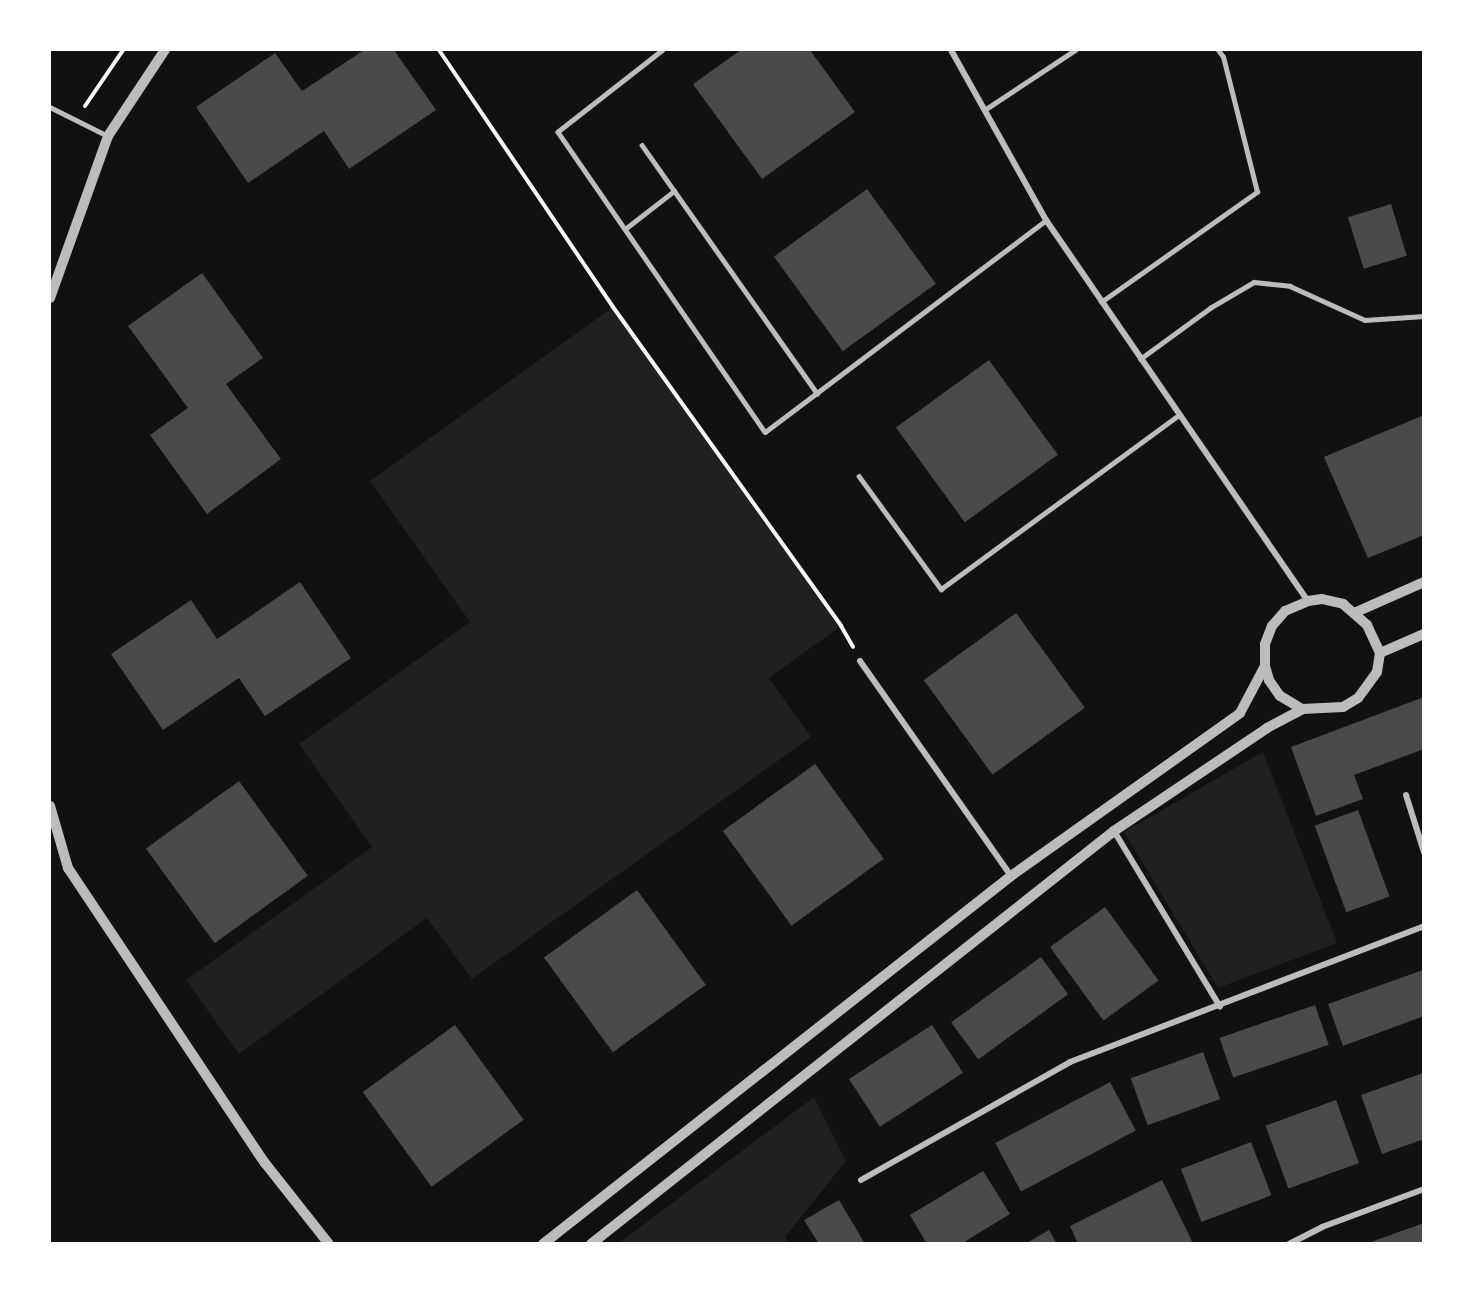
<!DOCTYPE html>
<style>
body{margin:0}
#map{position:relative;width:1473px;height:1293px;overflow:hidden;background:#111;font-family:"Varela Round",sans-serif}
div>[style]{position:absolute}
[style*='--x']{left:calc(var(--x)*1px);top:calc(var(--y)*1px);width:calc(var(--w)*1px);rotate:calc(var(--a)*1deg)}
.green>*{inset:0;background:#202020}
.building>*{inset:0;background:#4a4a4a;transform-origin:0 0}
.path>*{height:4px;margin:-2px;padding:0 2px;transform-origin:2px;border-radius:2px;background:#f5f5f5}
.service>*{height:4.5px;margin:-2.25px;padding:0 2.25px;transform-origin:2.25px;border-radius:2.25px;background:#bcbcbc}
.minor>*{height:6px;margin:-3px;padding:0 3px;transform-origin:3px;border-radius:3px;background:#bcbcbc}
.tertiary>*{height:10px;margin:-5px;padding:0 5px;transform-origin:5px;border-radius:5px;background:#bcbcbc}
span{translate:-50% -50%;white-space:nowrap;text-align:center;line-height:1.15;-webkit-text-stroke:5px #fff;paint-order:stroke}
.frame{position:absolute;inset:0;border:51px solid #fff;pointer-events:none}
</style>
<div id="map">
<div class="green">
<div style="clip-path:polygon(613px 307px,841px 626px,769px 678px,811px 737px,472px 979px,427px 918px,239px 1054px,186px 980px,372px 847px,299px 744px,470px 622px,370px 481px)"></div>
<div style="clip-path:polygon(1263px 752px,1337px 943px,1218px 988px,1124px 832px)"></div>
<div style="clip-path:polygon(814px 1097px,846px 1161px,785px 1237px,789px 1243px,619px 1243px)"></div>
</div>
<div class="building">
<div style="clip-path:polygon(364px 50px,394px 50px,436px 110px,349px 169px,324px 131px,248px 183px,196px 107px,275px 53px,302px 91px)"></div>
<div style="clip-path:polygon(741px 50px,810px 50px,855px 112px,762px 179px,693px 84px)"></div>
<div style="left:867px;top:189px;width:117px;height:115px;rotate:54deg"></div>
<div style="left:1391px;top:204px;width:54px;height:45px;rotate:73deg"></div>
<div style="clip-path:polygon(202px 273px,263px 358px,226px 384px,281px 459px,207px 514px,150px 435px,188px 408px,128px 326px)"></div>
<div style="left:989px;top:360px;width:117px;height:115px;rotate:54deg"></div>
<div style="clip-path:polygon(1424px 415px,1424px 535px,1368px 558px,1324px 457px)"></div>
<div style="clip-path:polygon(300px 582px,351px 658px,265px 716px,239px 678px,163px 730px,111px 654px,191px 600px,217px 639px)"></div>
<div style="left:1016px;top:613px;width:117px;height:114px;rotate:54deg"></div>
<div style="clip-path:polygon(1424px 697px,1424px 749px,1354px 775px,1363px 799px,1316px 816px,1291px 747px)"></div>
<div style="left:815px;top:764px;width:117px;height:114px;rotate:54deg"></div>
<div style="left:239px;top:781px;width:117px;height:115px;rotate:54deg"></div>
<div style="left:1358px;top:810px;width:92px;height:46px;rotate:70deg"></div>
<div style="left:637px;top:890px;width:117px;height:115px;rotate:54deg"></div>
<div style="left:1105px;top:907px;width:91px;height:68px;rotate:54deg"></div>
<div style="left:1041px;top:957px;width:46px;height:111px;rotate:54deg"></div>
<div style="clip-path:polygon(1423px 970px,1424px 1016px,1343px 1046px,1328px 1004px)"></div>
<div style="left:1315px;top:1005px;width:42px;height:101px;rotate:71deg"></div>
<div style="left:455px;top:1025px;width:117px;height:114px;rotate:54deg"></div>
<div style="left:932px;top:1025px;width:57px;height:99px;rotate:57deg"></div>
<div style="left:1203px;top:1052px;width:50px;height:77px;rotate:70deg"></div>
<div style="clip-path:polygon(1423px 1073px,1424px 1139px,1382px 1154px,1361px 1095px)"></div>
<div style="left:1110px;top:1082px;width:55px;height:130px;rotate:62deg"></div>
<div style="left:1336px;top:1100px;width:67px;height:75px;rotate:70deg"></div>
<div style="left:1251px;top:1142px;width:57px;height:75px;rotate:69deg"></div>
<div style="clip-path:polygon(983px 1171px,1010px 1214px,961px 1244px,927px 1244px,910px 1215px)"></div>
<div style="clip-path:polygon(1162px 1180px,1192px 1241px,1187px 1244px,1078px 1244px,1070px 1226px)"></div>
<div style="clip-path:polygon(839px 1200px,865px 1244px,819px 1244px,804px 1220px)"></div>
<div style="clip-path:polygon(1424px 1223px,1424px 1244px,1368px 1244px,1368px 1243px)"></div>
<div style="clip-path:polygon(1049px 1230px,1057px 1244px,1025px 1244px)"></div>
</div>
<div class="path">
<div style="--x:439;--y:50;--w:310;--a:55.9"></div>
<div style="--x:613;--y:307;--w:392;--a:54.4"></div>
<div style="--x:841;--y:626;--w:24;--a:60"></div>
<div style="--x:85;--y:106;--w:68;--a:-55.8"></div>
</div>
<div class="service">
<div style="--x:663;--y:50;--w:133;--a:142"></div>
<div style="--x:558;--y:132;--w:364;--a:55.4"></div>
<div style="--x:765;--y:432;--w:352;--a:-37"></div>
<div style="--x:50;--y:107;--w:65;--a:26.6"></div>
<div style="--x:986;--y:109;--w:107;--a:-33.5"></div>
<div style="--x:642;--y:145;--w:304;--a:54.8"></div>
<div style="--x:625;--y:229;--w:62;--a:-37.8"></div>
<div style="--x:1101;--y:302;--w:191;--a:-35.2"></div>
<div style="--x:1257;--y:192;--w:139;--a:-104.1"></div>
<div style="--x:1223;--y:57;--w:9;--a:-126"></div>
<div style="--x:1140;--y:359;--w:87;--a:-36.1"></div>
<div style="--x:1210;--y:308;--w:51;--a:-30.6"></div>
<div style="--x:1254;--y:282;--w:36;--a:6"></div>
<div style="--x:1290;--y:286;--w:82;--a:24.4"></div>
<div style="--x:1365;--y:320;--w:59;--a:-3.9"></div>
<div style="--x:859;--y:476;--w:140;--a:54"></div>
<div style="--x:941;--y:589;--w:295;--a:-36.2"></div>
</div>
<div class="minor">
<div style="--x:951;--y:50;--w:195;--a:60.8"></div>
<div style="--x:1046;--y:220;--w:462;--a:55.5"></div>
<div style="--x:860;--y:661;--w:263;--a:54.9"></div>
<div style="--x:1406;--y:795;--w:60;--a:72.5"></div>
<div style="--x:1114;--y:831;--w:205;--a:58.9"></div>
<div style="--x:861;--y:1180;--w:240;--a:-29.4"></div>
<div style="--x:1070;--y:1062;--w:379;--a:-21"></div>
<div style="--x:1289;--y:1244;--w:37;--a:-27"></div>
<div style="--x:1322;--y:1227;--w:109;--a:-20.4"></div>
</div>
<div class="tertiary">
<div style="--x:50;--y:298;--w:172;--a:-70.3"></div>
<div style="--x:108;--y:136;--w:103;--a:-56.5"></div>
<div style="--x:1322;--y:599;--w:22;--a:13"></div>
<div style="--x:1343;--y:604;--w:32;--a:41"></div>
<div style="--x:1367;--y:625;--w:31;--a:65"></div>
<div style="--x:1380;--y:653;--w:19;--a:99"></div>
<div style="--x:1377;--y:672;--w:32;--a:126"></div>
<div style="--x:1358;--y:698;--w:17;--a:149"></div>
<div style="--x:1343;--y:707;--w:41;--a:177.2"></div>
<div style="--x:1302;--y:709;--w:26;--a:-149"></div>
<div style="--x:1280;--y:696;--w:19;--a:-125"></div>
<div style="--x:1269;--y:680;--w:15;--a:-106"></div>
<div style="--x:1265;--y:666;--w:22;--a:-90"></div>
<div style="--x:1265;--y:644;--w:19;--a:-69"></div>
<div style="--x:1272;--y:626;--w:20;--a:-49"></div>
<div style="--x:1285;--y:611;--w:25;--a:-23"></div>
<div style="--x:1308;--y:601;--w:14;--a:-8"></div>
<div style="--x:1354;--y:613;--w:77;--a:-23.9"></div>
<div style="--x:1380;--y:653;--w:48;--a:-23.4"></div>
<div style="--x:50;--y:806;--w:65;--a:73.8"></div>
<div style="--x:68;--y:868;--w:355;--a:56.3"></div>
<div style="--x:265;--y:1163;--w:103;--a:51.7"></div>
<div style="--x:543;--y:1244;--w:595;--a:-38.18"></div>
<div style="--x:1011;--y:876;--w:281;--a:-35.4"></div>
<div style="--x:1240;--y:713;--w:53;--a:-62"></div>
<div style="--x:591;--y:1244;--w:666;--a:-38.3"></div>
<div style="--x:1114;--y:831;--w:184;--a:-33.9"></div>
<div style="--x:1267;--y:728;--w:40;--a:-28"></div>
</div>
<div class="frame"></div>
</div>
